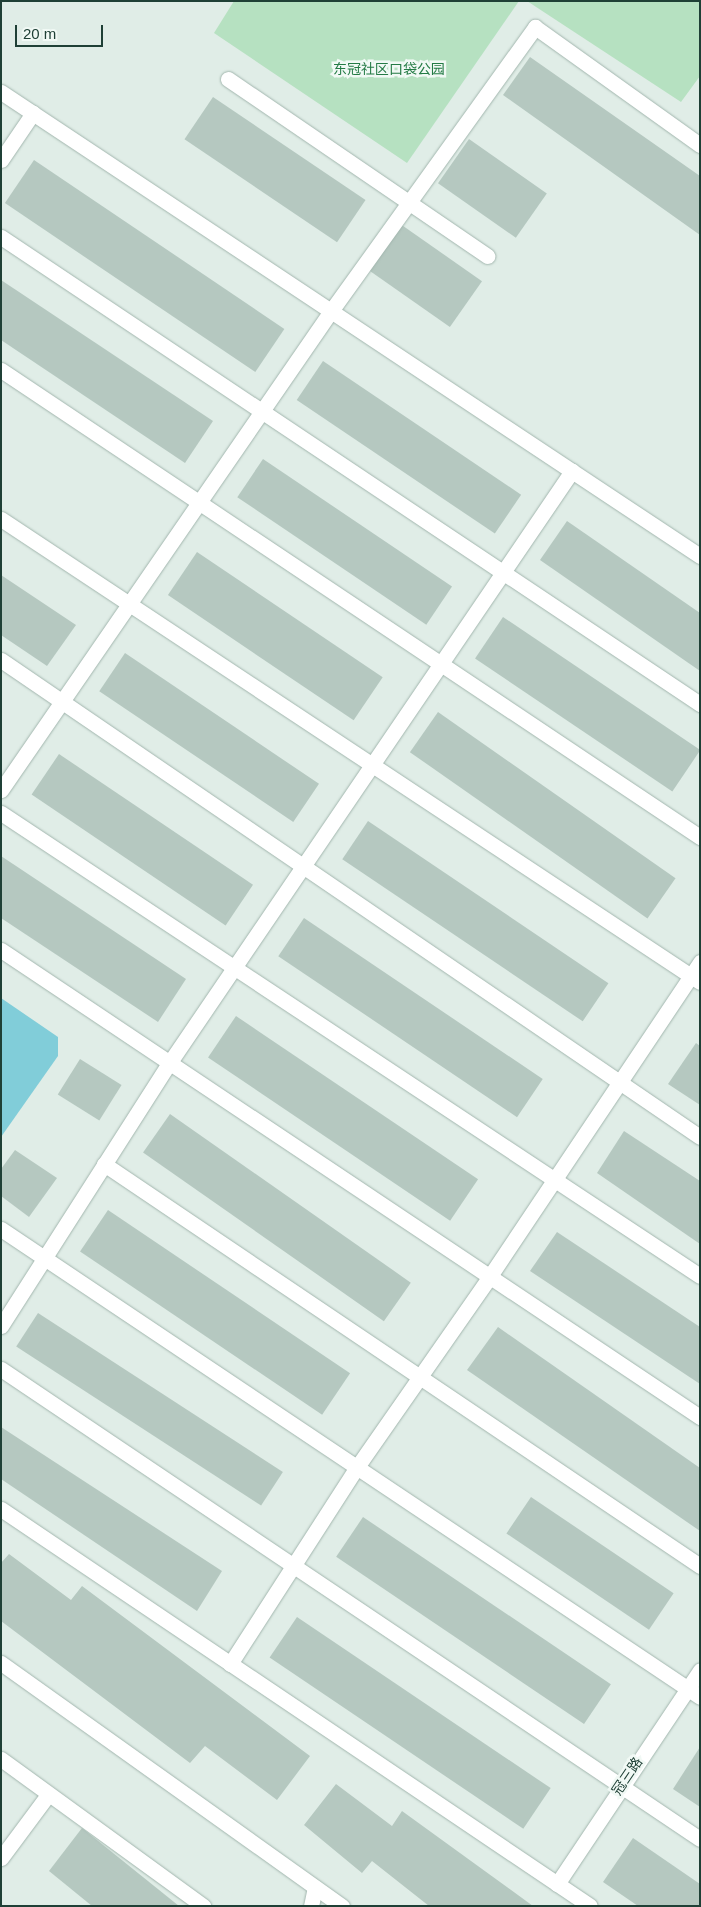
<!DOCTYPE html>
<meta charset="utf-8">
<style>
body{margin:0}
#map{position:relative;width:701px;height:1907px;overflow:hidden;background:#e0ede7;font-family:Arial,"Noto Sans SC",sans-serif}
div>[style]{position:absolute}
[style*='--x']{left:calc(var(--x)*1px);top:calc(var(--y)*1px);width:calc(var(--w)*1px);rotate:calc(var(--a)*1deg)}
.green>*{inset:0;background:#b6e1c1}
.water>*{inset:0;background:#81cdd9}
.building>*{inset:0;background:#b5c8c0;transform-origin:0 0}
.roads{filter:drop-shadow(0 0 1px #a2b6ae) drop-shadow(0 0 1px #a2b6ae)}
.lane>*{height:15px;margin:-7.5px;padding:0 7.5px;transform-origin:7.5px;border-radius:7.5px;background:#fff}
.street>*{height:15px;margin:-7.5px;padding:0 7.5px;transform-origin:7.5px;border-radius:7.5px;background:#fff}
span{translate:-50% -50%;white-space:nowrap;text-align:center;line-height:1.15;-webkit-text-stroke:5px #f1f9f5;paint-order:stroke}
.park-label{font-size:14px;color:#247b45}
.street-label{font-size:14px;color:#1f4036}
.frame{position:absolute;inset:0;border:2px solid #1f4036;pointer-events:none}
.scale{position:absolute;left:15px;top:25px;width:88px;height:22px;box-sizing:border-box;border:2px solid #1f4036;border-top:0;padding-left:6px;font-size:15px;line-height:18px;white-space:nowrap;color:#1f4036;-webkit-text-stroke:4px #f1f9f5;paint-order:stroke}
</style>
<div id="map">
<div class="green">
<div style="clip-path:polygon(234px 1px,519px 1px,407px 163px,214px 33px)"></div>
<div style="clip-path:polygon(527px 1px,700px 1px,700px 76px,681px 102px)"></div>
</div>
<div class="water">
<div style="clip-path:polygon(1px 998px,58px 1037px,58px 1056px,1px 1137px)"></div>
</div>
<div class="building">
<div style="clip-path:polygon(530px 57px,700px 176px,700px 235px,503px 95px)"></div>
<div style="left:213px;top:97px;width:184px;height:51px;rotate:34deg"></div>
<div style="left:469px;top:139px;width:95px;height:54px;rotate:35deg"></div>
<div style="left:34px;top:160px;width:302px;height:52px;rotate:34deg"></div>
<div style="left:396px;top:221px;width:105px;height:56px;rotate:35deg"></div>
<div style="clip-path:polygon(1px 280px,213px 421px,185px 463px,1px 340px)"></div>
<div style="left:323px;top:361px;width:239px;height:47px;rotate:34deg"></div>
<div style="left:263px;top:459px;width:228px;height:46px;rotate:34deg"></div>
<div style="clip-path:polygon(567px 521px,700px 613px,700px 671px,540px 560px)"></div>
<div style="left:197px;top:552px;width:224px;height:52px;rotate:34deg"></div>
<div style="clip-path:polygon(1px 575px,76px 625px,47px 666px,1px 635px)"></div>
<div style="left:503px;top:617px;width:238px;height:50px;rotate:34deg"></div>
<div style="left:125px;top:653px;width:234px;height:46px;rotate:34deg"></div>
<div style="left:438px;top:712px;width:290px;height:49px;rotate:35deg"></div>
<div style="left:59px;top:754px;width:234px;height:49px;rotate:34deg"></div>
<div style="left:368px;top:821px;width:290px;height:46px;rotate:34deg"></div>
<div style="clip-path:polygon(1px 856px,186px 979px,158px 1022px,1px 918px)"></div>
<div style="left:304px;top:918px;width:288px;height:46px;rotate:34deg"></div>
<div style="left:236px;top:1016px;width:292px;height:50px;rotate:34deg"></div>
<div style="clip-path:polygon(696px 1043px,700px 1046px,700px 1105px,668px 1084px)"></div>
<div style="left:80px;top:1059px;width:49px;height:42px;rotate:32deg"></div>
<div style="left:170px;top:1114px;width:294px;height:47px;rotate:35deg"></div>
<div style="clip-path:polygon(624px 1131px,700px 1181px,700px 1244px,597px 1173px)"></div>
<div style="clip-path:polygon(15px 1150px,57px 1178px,29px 1217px,1px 1196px,1px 1169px)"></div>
<div style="left:108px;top:1210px;width:292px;height:50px;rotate:34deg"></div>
<div style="clip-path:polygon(557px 1232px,700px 1327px,700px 1384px,530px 1271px)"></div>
<div style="left:38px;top:1313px;width:292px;height:40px;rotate:33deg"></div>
<div style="clip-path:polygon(498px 1327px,700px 1468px,700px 1531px,467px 1370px)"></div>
<div style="clip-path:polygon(1px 1427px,222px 1571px,197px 1611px,1px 1479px)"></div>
<div style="left:531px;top:1497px;width:172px;height:44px;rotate:34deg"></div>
<div style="left:363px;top:1517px;width:299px;height:48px;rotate:34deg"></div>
<div style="clip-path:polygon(9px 1554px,71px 1600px,82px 1586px,310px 1756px,277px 1800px,205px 1746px,190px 1763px,1px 1621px,1px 1563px)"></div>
<div style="left:297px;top:1617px;width:306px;height:49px;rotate:34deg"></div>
<div style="clip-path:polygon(700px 1747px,700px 1807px,673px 1789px)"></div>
<div style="clip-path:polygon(336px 1784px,392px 1826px,402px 1811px,533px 1906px,429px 1906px,372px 1861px,362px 1873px,304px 1825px)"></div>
<div style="clip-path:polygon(82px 1828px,179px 1906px,92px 1906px,49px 1871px)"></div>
<div style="clip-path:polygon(633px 1838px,700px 1884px,700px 1906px,638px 1906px,603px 1882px)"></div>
</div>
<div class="roads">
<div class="lane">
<div style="--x:228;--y:79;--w:314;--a:34.3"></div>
<div style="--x:1;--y:92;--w:839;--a:33.58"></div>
<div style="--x:1;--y:160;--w:57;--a:-55.8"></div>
<div style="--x:1;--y:237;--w:841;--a:33.75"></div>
<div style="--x:1;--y:370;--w:841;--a:33.75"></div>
<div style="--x:1;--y:519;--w:838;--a:33.52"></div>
<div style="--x:1;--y:660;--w:846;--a:34.31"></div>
<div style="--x:1;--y:790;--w:582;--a:-55.44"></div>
<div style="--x:331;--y:311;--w:350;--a:-54.3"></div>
<div style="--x:535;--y:27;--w:203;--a:35.6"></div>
<div style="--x:1;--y:813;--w:838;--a:33.52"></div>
<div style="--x:1;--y:950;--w:841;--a:33.75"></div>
<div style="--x:104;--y:1164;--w:719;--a:34"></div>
<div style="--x:1;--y:1229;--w:841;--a:33.8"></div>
<div style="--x:1;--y:1326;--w:313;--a:-57.4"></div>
<div style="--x:170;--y:1062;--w:715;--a:-55.78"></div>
<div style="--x:1;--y:1369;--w:842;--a:33.92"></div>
<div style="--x:1;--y:1509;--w:710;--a:33.98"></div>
<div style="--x:1;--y:1663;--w:419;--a:35.5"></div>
<div style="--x:1;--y:1759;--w:250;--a:36"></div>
<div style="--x:1;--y:1858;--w:77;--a:-53.4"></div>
<div style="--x:311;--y:1906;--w:19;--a:-78"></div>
</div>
<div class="street">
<div style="--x:230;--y:1664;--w:234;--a:-57.2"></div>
<div style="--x:357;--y:1467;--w:233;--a:-55.1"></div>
<div style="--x:490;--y:1276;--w:378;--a:-56.2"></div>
<div style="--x:557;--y:1884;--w:257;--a:-56.2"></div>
</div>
</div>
<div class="park-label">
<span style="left:389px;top:69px">东冠社区口袋公园</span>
</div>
<div class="street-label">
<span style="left:627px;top:1776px;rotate:-56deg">冠三路</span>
</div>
<div class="frame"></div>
<div class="scale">20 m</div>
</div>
